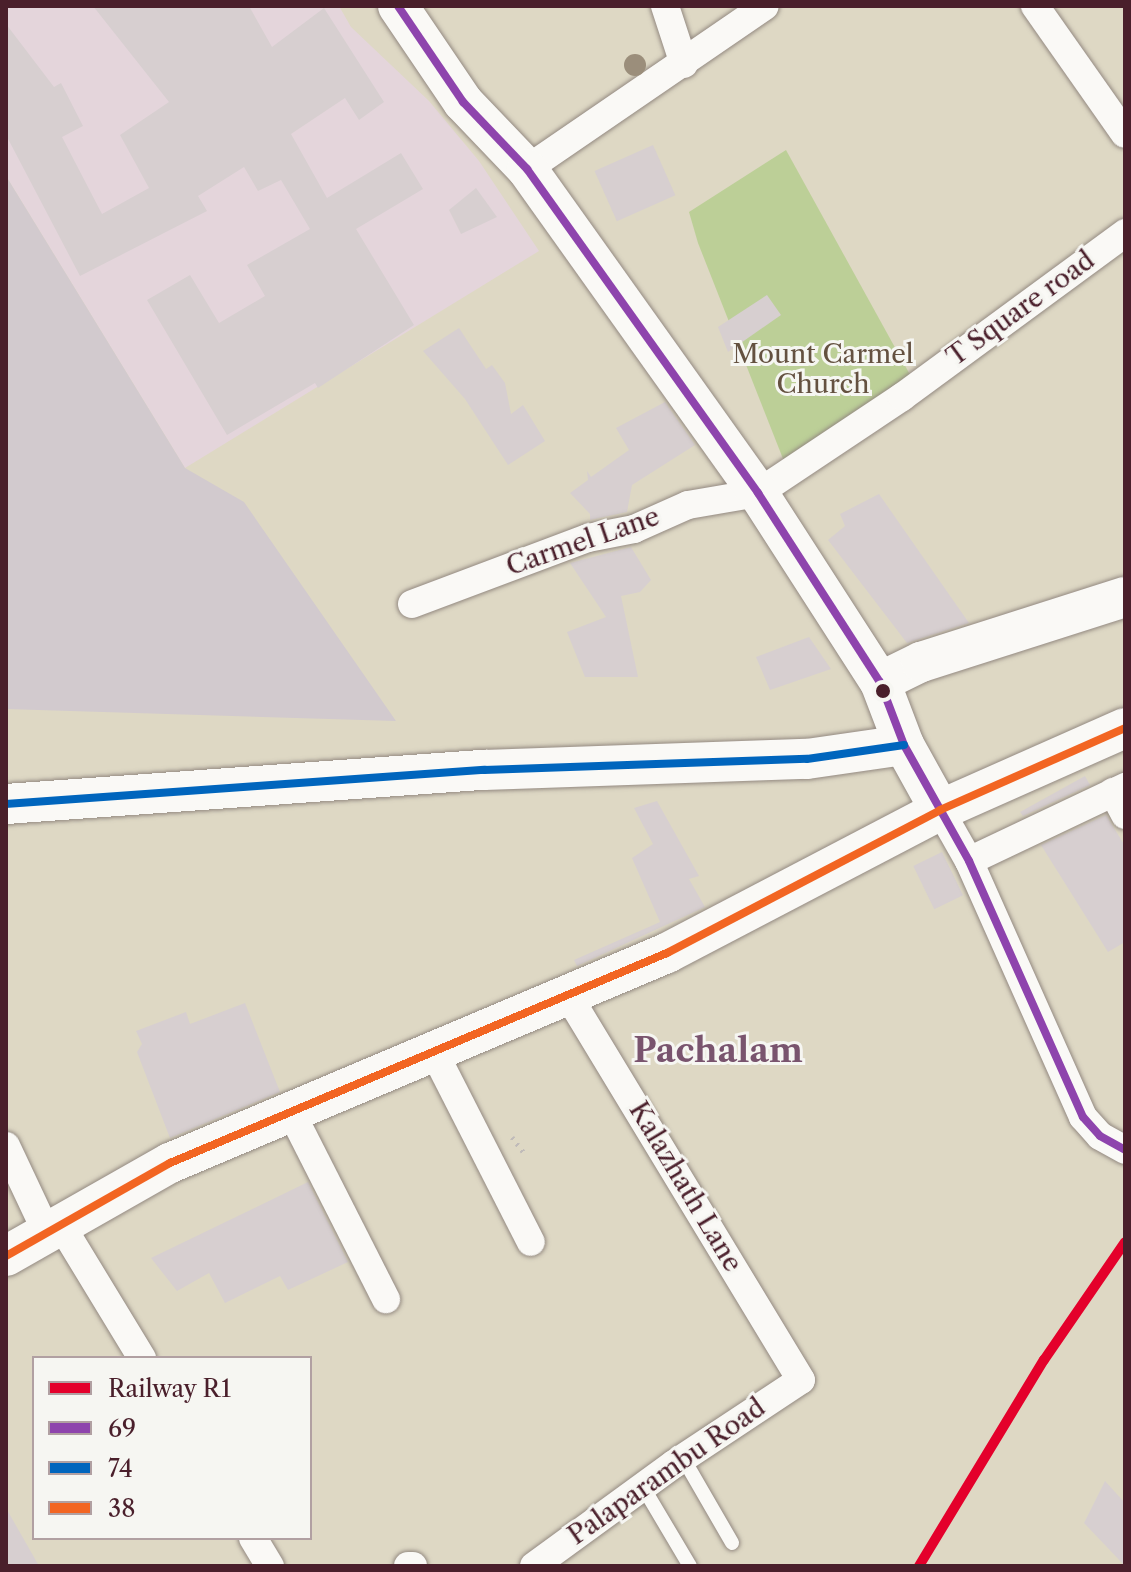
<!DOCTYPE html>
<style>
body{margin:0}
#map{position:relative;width:1131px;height:1572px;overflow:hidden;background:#ded8c4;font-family:"Libre Caslon Text",serif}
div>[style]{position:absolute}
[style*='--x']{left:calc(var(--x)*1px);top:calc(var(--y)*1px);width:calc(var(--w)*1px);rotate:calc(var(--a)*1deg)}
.built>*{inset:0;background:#e4d5db}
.industrial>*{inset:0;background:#d2cace}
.green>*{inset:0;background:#bccf97}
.building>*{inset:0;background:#d7cfd0;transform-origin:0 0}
.path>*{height:5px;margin-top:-2.5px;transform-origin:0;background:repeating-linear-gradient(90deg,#c0bbb9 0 2px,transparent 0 8px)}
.roads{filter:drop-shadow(0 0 2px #938981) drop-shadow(0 0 2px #938981)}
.lane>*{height:14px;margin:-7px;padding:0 7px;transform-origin:7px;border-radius:7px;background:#faf9f6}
.street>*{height:28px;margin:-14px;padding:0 14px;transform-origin:14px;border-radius:14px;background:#faf9f6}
.secondary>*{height:40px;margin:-20px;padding:0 20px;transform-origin:20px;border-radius:20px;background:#faf9f6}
.bus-1>*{height:8px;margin:-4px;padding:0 4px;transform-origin:4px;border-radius:4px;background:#8e44ad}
.bus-2>*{height:8px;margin:-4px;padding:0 4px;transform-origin:4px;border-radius:4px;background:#0065bd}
.bus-3>*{height:8px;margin:-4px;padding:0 4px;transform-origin:4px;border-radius:4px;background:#f26522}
.rail-1>*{height:10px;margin:-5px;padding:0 5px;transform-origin:5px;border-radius:5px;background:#e4002b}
.trees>*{width:22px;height:22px;margin:-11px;border-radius:50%;background:#9b8e7b}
.dots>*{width:22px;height:22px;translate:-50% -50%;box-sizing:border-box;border:4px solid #f6f6f2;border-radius:50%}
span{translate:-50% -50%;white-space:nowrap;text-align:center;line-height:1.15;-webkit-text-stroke:6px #f6f6f2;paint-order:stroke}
.street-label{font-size:26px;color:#4a1f2b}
.park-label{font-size:26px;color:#645140}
.district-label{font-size:34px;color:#79546e;font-weight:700}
.frame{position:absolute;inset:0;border:8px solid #4a1f2b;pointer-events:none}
.legend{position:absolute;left:32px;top:1356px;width:280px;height:184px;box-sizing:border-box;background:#f6f6f2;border:2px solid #b1a0a2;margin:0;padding:10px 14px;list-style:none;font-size:24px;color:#4a1f2b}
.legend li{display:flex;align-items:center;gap:16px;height:40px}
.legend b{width:40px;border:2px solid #b1a0a2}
</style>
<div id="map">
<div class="built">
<div style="clip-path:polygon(6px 6px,339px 6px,351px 27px,429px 101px,479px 161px,539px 251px,185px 468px,6px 176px)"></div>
</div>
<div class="industrial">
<div style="clip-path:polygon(6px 176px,185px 468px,244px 502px,396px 721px,6px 709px)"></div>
</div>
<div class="green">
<div style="clip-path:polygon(786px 150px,919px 391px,791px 479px,698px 243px,689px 212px)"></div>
</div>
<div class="building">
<div style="clip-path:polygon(93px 6px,249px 6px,272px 47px,324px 8px,384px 102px,359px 120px,345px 98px,291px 134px,327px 198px,401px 153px,423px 189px,356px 229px,414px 325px,318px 388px,315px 383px,227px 435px,147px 300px,190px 275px,219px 323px,265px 296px,247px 265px,310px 229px,281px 180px,258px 191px,244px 167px,198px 196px,207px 211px,80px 276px,6px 135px,6px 24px,54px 87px,61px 83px,83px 126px,62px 137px,102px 214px,149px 188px,120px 135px,169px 102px)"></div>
<div style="left:653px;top:145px;width:55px;height:64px;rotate:66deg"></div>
<div style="clip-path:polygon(476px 188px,497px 217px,461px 234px,449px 210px)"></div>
<div style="clip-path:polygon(767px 295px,781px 315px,728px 352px,718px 327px)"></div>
<div style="clip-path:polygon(459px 328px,486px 369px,492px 365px,505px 383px,511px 414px,523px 405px,545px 441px,508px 465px,465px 399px,423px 351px)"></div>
<div style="clip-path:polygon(665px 402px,695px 445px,632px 485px,627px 512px,590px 520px,590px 514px,570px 493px,588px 480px,587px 471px,591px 477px,629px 450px,616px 428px)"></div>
<div style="clip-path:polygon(879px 494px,969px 623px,907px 643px,828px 540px,845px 526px,840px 514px)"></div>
<div style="clip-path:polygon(631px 547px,651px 580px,640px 592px,621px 596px,638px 677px,585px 677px,567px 632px,606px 617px,570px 563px)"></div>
<div style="clip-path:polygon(809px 637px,831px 669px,770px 690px,756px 657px)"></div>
<div style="clip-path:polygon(1085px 776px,1090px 785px,1023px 816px,1020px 812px)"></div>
<div style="clip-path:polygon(657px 801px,699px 876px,689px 879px,705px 907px,577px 966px,574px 960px,660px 922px,632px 858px,653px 844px,634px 808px)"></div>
<div style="clip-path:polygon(1106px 815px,1125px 846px,1125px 942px,1108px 952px,1041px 845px)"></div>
<div style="left:942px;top:852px;width:48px;height:32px;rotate:64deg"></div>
<div style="clip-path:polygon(245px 1003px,280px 1092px,170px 1138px,137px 1052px,142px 1044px,136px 1031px,186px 1012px,190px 1024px)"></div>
<div style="clip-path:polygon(308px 1182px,348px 1262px,288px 1290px,280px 1276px,225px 1303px,209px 1273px,177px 1291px,151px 1258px)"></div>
<div style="clip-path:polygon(1105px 1481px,1125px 1503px,1125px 1566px,1084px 1523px)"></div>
<div style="clip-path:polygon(6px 1508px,39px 1566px,6px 1566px)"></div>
</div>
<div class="path">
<div style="--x:512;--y:1137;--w:21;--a:53"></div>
</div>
<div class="roads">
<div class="lane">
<div style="--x:683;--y:1458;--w:98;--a:60"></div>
<div style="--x:643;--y:1487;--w:92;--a:59.3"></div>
</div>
<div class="street">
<div style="--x:665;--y:6;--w:61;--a:71.9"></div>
<div style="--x:1035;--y:6;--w:156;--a:54.9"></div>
<div style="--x:527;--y:169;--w:288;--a:-34.4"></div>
<div style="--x:412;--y:604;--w:188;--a:-20.6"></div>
<div style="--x:588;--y:538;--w:47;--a:-11.1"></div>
<div style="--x:634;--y:529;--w:59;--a:-24"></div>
<div style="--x:688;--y:505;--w:71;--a:-9.7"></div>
<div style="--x:758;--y:493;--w:173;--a:-33.7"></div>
<div style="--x:902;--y:397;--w:277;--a:-36.3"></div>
<div style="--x:1113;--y:792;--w:26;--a:62"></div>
<div style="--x:940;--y:810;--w:59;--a:60.4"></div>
<div style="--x:969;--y:861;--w:280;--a:66"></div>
<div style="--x:1083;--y:1117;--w:25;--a:48"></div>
<div style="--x:1100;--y:1136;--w:29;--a:29"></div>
<div style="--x:969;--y:861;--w:173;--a:-25.4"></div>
<div style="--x:434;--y:1052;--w:213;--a:63"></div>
<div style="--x:291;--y:1112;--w:210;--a:63.1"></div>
<div style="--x:6;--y:1146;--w:96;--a:64.8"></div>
<div style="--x:61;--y:1225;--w:156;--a:58.7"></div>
<div style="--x:253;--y:1538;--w:33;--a:59"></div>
<div style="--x:408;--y:1566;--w:5;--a:0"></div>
<div style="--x:534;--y:1566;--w:173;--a:-36.1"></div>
<div style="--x:674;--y:1464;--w:152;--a:-33.5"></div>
<div style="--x:801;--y:1380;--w:449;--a:-121.2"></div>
</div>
<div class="secondary">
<div style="--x:398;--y:6;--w:116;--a:55.9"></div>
<div style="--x:463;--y:102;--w:93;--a:46.3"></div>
<div style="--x:527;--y:169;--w:398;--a:54.5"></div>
<div style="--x:758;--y:493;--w:225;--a:57.2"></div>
<div style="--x:880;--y:682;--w:67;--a:69.1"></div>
<div style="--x:904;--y:745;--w:74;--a:61"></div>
<div style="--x:880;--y:682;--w:46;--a:-26"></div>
<div style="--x:921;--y:662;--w:214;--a:-17.7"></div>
<div style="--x:6;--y:804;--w:479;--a:-4.1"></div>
<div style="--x:484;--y:770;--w:323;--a:-2"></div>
<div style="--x:807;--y:759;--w:98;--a:-8.2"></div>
<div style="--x:6;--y:1256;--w:189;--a:-29.6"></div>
<div style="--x:170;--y:1163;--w:540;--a:-22.91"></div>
<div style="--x:667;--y:953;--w:308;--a:-27.6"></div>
<div style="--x:940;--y:810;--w:202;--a:-23.9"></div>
</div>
</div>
<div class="bus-1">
<div style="--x:398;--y:6;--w:116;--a:55.9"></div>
<div style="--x:463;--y:102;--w:93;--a:46.3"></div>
<div style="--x:527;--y:169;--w:398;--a:54.5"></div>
<div style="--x:758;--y:493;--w:225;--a:57.2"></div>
<div style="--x:880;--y:682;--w:67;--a:69.1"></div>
<div style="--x:904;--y:745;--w:133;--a:60.7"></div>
<div style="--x:969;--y:861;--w:280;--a:66"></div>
<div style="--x:1083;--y:1117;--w:25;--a:48"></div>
<div style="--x:1100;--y:1136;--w:29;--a:29"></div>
</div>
<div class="bus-2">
<div style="--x:6;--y:804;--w:479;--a:-4.1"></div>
<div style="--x:484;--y:770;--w:323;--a:-2"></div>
<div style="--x:807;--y:759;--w:98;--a:-8.2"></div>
</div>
<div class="bus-3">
<div style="--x:6;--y:1256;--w:189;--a:-29.6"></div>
<div style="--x:170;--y:1163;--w:540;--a:-22.91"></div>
<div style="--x:667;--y:953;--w:308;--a:-27.6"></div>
<div style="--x:940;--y:810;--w:202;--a:-23.9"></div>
</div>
<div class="rail-1">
<div style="--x:919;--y:1566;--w:241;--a:-58.8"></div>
<div style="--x:1044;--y:1360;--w:143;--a:-55.5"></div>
</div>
<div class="trees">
<div style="left:635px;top:65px"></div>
</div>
<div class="dots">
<div style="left:883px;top:691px;background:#4a1f2b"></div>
</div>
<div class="street-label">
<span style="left:1021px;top:309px;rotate:-36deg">T Square road</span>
<span style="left:583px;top:542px;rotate:-19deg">Carmel Lane</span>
<span style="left:685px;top:1187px;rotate:59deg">Kalazhath Lane</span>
<span style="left:667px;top:1472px;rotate:-35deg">Palaparambu Road</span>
</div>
<div class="park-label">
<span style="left:823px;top:370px">Mount Carmel<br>Church</span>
</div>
<div class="district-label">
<span style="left:718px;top:1051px">Pachalam</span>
</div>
<div class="frame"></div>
<ul class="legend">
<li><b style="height:10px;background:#e4002b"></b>Railway R1</li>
<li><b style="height:10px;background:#8e44ad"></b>69</li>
<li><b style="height:10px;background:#0065bd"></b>74</li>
<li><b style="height:10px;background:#f26522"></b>38</li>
</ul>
</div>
